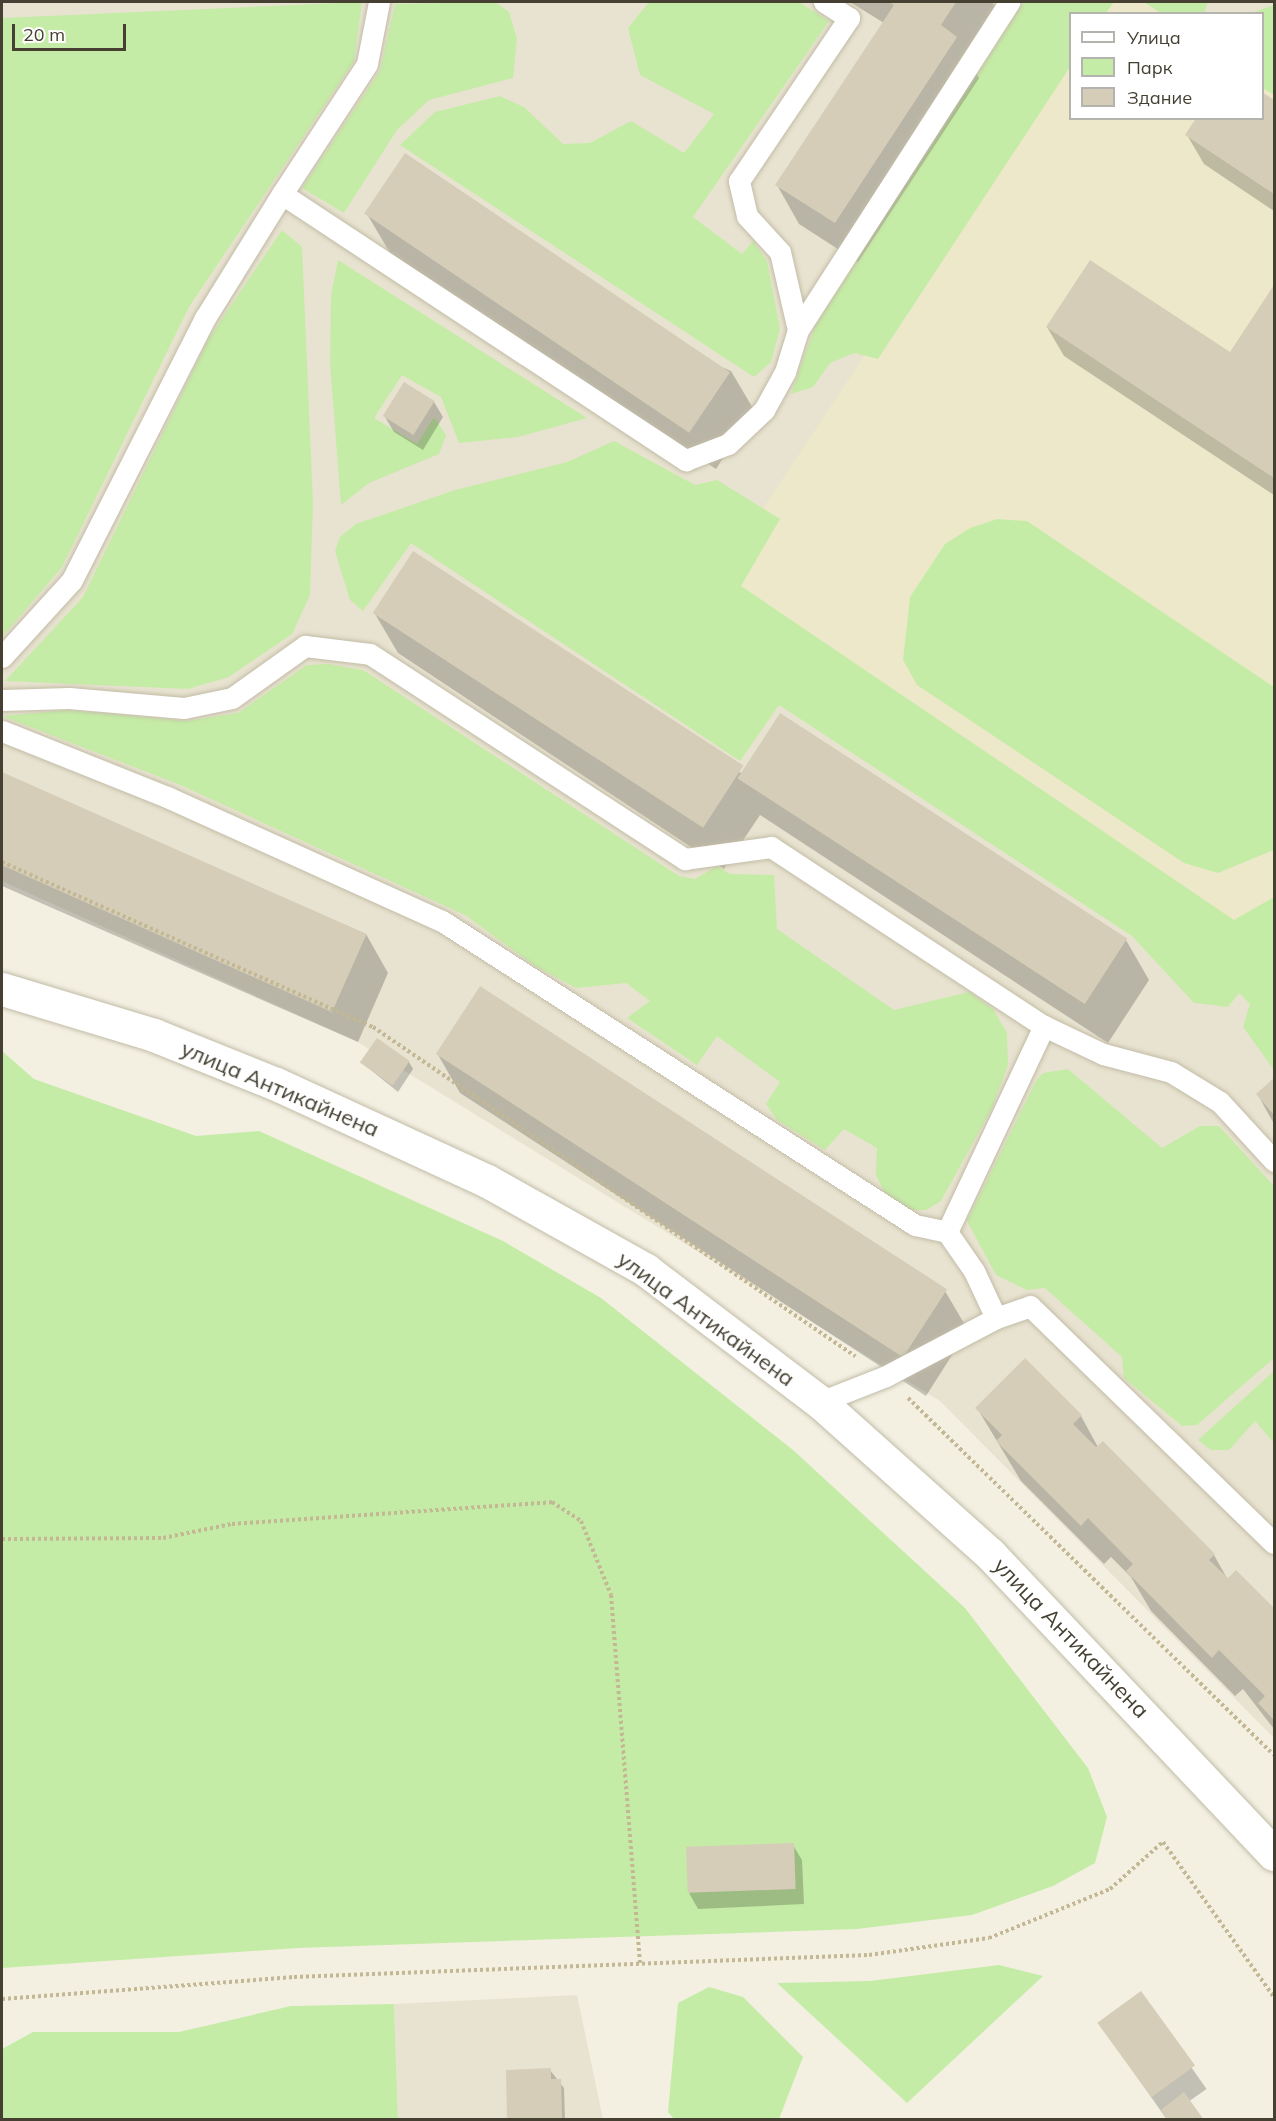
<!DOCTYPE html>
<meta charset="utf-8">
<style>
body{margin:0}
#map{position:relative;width:1276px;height:2121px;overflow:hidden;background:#f3f0e2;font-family:Mulish,sans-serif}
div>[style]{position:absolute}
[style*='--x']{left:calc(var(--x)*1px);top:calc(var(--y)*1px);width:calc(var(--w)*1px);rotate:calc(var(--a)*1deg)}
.residential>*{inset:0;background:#e8e3d0}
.education>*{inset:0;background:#eee8ca}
.green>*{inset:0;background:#c5eca6}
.shadow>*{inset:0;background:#0003;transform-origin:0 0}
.building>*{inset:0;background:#d5cdb7;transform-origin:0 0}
.path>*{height:4px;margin-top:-2px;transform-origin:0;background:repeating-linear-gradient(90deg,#c3b794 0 3px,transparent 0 6px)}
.roads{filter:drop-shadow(0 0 2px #c2bca7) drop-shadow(0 0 2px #c2bca7)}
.service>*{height:21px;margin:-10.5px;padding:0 10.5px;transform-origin:10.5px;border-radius:10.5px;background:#fff}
.tertiary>*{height:33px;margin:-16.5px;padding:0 16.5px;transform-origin:16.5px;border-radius:16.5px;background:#fff}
span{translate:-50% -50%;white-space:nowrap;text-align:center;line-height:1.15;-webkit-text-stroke:4.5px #fff;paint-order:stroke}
.street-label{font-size:22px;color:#454032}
.frame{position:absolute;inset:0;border:3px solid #454032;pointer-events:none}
.legend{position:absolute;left:1069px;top:12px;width:195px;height:108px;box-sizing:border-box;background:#fff;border:2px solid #b5b3ad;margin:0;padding:8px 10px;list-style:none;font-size:18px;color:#454032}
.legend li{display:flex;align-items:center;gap:12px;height:30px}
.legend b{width:30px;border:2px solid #b5b3ad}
.scale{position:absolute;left:12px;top:24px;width:114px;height:27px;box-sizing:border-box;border:3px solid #454032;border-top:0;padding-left:8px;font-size:18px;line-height:21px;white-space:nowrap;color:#454032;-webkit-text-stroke:4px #fff;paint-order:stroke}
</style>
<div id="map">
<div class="residential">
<div style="clip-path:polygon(evenodd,2px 2px,1274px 2px,1274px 1738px,940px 1401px,356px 1041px,2px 881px,2px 2px,1070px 14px,1262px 14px,1262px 118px,1070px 118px,1070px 14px)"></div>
<div style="clip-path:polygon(577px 1995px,603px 2119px,398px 2119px,394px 2004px)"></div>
</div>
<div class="education">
<div style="clip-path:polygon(1100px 2px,1172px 2px,1190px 14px,1092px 14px)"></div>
<div style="clip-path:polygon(1070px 46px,1070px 118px,1262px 118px,1263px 62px,1274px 70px,1274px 958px,713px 584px)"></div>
</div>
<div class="green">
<div style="clip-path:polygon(362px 2px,354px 61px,189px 307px,62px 567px,2px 637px,2px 18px)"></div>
<div style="clip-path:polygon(495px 2px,509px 12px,517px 39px,513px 78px,429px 100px,397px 130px,344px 213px,302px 188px,380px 71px,395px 4px)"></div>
<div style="clip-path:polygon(649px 2px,799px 2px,829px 21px,693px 217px,742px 254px,753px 241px,767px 261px,780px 329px,771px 362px,754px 377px,400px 145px,435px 112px,500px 96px,524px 107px,563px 144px,590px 143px,631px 121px,684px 153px,714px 114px,640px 75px,628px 28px)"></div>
<div style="clip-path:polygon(1024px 2px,1114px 2px,1106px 13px,1070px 14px,1070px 67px,878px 359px,854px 353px,830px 363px,813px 387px,791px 394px,815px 326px)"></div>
<div style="clip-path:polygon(1144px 2px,1208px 2px,1204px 13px,1162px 14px)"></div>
<div style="clip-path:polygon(1274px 5px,1274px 95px,1263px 88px,1262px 14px,1251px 13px)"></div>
<div style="clip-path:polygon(282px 230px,302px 247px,313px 503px,310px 595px,292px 634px,229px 677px,188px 689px,5px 681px,83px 597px,209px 338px)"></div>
<div style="clip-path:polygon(338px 260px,587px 418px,518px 437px,459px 443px,441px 397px,402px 375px,374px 418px,417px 444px,434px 417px,446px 435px,439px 454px,369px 483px,341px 505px,330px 363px,331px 295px)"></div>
<div style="clip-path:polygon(614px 441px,695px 485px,717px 480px,780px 519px,741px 586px,1234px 920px,1274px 897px,1274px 1070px,1243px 1027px,1250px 1004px,1239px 993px,1228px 1007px,1194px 1003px,1132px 936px,779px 705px,740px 761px,411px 543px,363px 611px,350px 600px,335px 551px,340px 537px,356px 524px,455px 490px,567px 462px)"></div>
<div style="clip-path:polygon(997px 519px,1027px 521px,1274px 687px,1274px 850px,1218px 873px,1184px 863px,917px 685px,903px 660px,910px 597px,945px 544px,970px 528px)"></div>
<div style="clip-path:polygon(328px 664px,363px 670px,679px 876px,695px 879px,717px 866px,730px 874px,774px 875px,777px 929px,894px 1010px,969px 992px,993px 1009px,1007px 1033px,1008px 1065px,992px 1108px,941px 1201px,926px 1210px,906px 1210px,887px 1198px,876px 1175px,877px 1148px,844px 1129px,825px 1150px,777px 1120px,766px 1104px,780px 1082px,717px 1036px,697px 1065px,627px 1018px,650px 1001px,626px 983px,576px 988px,535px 966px,465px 915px,178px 784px,2px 716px,67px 710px,187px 721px,238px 713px,307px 665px)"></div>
<div style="clip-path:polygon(2px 1051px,34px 1079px,196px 1136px,259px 1131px,503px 1241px,601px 1298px,793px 1450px,965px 1608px,1088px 1768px,1107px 1817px,1095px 1863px,1053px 1886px,972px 1915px,857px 1929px,298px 1948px,2px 1968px)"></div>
<div style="clip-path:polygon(1068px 1069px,1162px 1148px,1200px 1126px,1219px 1126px,1274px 1186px,1274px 1358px,1197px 1425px,1182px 1426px,1124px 1378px,1122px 1357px,1045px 1288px,1027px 1290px,996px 1275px,967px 1221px,1036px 1081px,1043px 1073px)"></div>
<div style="clip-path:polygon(1274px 1371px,1274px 1443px,1255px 1421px,1229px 1450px,1211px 1450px,1198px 1440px)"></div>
<div style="clip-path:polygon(999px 1965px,1043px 1976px,907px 2103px,777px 1983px,870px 1981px)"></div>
<div style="clip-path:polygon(709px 1987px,743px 1997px,803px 2057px,779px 2119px,674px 2119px,668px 2112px,678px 2003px)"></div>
<div style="clip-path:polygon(394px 2004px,398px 2119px,2px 2119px,2px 2049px,33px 2032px,179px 2032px,291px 2006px)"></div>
</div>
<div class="shadow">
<div style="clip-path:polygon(32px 2px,98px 2px,33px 3px)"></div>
<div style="clip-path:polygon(850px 2px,992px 2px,998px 11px,968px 58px,979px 78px,858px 262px,799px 224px,777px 185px,884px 23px)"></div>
<div style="clip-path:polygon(1262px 94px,1274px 101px,1274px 211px,1204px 164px,1187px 135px,1262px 118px)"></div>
<div style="clip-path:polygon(367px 214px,731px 371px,754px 410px,716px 469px,390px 253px)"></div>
<div style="clip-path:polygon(1274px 288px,1274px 495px,1064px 356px,1047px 327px,1231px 354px)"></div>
<div style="clip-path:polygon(434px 402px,443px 417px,423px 450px,394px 432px,385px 417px)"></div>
<div style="clip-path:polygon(375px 614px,1126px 940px,1149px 980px,1108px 1043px,760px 815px,724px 869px,398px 653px)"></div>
<div style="clip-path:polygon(2px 774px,366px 934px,388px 973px,358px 1042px,2px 886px)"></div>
<div style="clip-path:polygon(437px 1053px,945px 1291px,968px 1330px,926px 1396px,460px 1093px)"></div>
<div style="clip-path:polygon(409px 1062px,413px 1069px,398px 1092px,362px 1063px)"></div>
<div style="clip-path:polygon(1274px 1080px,1274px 1124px,1258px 1095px)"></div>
<div style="clip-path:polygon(977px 1408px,1081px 1416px,1098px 1447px,1214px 1555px,1228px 1580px,1236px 1572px,1274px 1610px,1274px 1729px,1243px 1689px,1235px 1696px,1151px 1611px,1131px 1577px,1111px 1557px,1104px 1564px,1021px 1481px)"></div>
<div style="clip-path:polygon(793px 1845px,802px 1860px,804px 1904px,698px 1909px,689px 1893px)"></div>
<div style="left:1140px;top:1994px;width:116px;height:50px;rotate:55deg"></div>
<div style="clip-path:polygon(550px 2070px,564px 2088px,565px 2120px,508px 2120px)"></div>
</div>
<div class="building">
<div style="clip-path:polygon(889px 2px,956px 2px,941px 25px,957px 37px,835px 223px,775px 185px,894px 5px)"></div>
<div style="clip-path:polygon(1262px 92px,1274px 100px,1274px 194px,1185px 135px,1196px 118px,1262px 118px)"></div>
<div style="left:405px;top:153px;width:392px;height:73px;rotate:34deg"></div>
<div style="clip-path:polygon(1090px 260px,1230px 352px,1274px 285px,1274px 478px,1046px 327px)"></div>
<div style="left:404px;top:382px;width:36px;height:40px;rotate:32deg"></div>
<div style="left:413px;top:551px;width:394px;height:74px;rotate:33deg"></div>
<div style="left:780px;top:713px;width:414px;height:78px;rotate:33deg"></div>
<div style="left:2px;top:772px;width:399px;height:85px;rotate:24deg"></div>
<div style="left:480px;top:986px;width:557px;height:81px;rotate:33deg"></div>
<div style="left:377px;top:1038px;width:40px;height:30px;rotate:35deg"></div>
<div style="clip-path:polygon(1274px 1078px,1274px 1115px,1256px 1094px)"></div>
<div style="clip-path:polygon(1025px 1358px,1082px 1415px,1073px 1424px,1096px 1447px,1103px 1441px,1215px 1554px,1209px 1560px,1228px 1578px,1236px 1570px,1274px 1608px,1274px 1720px,1258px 1703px,1265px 1696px,1219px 1650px,1212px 1658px,1126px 1571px,1133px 1564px,1088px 1518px,1081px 1526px,996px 1441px,1002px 1435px,975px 1408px)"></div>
<div style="left:794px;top:1843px;width:46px;height:108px;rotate:88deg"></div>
<div style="left:1141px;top:1991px;width:92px;height:54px;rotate:54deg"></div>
<div style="clip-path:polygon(551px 2068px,551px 2079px,561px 2079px,562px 2120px,507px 2120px,506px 2070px)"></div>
<div style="clip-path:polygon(1184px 2092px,1204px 2120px,1168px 2120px,1161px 2110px)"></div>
</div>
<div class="path">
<div style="--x:2;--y:862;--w:406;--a:24"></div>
<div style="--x:373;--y:1027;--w:584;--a:34.32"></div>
<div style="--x:908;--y:1398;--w:511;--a:44.29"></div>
<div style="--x:2;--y:1539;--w:161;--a:-0.4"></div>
<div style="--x:163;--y:1538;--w:70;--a:-11.5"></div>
<div style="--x:232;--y:1524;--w:321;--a:-3.9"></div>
<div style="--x:552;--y:1502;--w:35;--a:33"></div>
<div style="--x:581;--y:1521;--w:80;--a:67.9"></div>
<div style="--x:611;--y:1595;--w:369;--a:85.5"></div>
<div style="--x:2;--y:1999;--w:293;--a:-4.3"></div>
<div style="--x:294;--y:1977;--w:575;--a:-2.19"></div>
<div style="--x:869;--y:1955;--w:121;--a:-8.1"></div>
<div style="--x:989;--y:1938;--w:131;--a:-22"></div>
<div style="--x:1110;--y:1889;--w:71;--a:-41.6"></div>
<div style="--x:1163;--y:1842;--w:191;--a:54.4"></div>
</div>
<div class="roads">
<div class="service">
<div style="--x:379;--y:2;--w:63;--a:101"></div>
<div style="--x:367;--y:64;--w:155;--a:123.2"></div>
<div style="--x:282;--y:194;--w:484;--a:33.4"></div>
<div style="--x:686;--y:460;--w:45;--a:-20.9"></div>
<div style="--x:728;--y:444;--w:50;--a:-43.4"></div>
<div style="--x:764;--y:410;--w:43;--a:-61.1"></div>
<div style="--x:785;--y:372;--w:44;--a:-72.8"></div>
<div style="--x:798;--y:330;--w:390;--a:-57.2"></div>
<div style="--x:798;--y:330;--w:80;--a:-103"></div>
<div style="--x:780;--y:252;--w:49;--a:-132.5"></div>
<div style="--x:747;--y:216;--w:36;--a:-103"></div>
<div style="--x:739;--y:181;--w:197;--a:-56"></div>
<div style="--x:849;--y:18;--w:30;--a:-147"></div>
<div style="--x:2;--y:657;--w:104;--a:-47.7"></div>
<div style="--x:72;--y:580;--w:294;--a:-63.1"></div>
<div style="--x:205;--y:318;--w:146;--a:-58.2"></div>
<div style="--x:2;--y:700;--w:67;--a:-1.7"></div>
<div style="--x:69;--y:698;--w:115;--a:5"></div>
<div style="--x:184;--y:708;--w:49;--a:-11.8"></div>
<div style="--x:232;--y:698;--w:90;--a:-35.5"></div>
<div style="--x:305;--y:646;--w:65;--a:7"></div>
<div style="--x:370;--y:654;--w:376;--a:33.1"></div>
<div style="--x:685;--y:859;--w:87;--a:-7.9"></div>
<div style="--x:771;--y:847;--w:326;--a:33.3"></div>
<div style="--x:2;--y:731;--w:178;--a:21.8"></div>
<div style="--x:167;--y:797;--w:302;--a:24.3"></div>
<div style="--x:442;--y:921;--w:562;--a:32.73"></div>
<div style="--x:915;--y:1225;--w:33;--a:12"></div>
<div style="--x:947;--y:1232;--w:47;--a:55.3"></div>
<div style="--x:974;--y:1271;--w:52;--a:64.9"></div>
<div style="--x:996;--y:1318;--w:36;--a:-19"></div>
<div style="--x:1030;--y:1306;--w:340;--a:44.2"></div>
<div style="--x:947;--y:1232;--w:228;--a:-64.8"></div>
<div style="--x:1044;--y:1026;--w:65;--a:25.4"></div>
<div style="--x:1103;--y:1054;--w:70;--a:14.8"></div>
<div style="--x:1171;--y:1072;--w:57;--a:31.5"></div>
<div style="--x:1220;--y:1102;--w:80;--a:47.5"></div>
<div style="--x:820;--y:1402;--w:71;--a:-21.5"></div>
<div style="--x:886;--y:1376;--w:124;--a:-27.8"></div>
</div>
<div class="tertiary">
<div style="--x:2;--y:989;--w:159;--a:16.8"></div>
<div style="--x:154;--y:1035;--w:131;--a:21.9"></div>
<div style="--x:276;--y:1084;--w:232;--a:24.7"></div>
<div style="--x:487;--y:1181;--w:182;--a:29.2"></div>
<div style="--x:646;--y:1270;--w:218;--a:37.2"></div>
<div style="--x:820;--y:1402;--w:228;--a:41.8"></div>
<div style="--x:990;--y:1554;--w:413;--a:46.6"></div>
</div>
</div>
<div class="street-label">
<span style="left:280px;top:1089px;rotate:23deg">улица Антикайнена</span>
<span style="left:706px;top:1319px;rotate:36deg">улица Антикайнена</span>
<span style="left:1071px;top:1638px;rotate:46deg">улица Антикайнена</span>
</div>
<div class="frame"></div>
<ul class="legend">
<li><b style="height:8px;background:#fff"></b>Улица</li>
<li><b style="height:16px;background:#c5eca6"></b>Парк</li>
<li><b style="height:16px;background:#d5cdb7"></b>Здание</li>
</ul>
<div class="scale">20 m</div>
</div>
